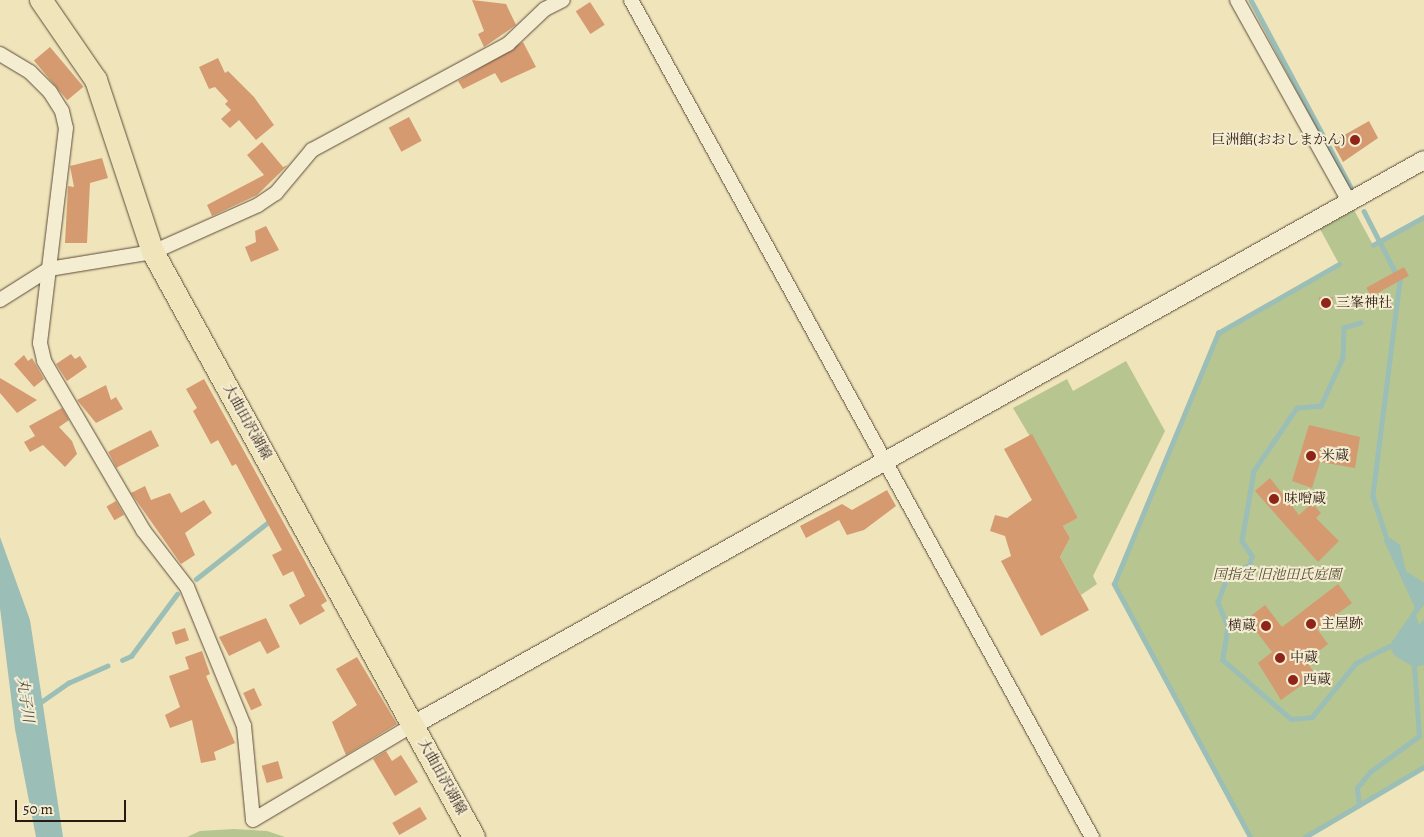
<!DOCTYPE html>
<meta charset="utf-8">
<style>
body{margin:0}
#map{position:relative;width:1424px;height:837px;overflow:hidden;background:#f0e4ba;font-family:Alegreya,"Noto Serif JP",serif}
div>[style]{position:absolute}
[style*='--x']{left:calc(var(--x)*1px);top:calc(var(--y)*1px);width:calc(var(--w)*1px);rotate:calc(var(--a)*1deg)}
.green>*{inset:0;background:#b7c591}
.water>*{inset:0;background:#9bbeb6}
.stream>*{height:4.5px;margin:-2.25px;padding:0 2.25px;transform-origin:2.25px;border-radius:2.25px;background:#9bbeb6}
.building>*{inset:0;background:#d69a70;transform-origin:0 0}
.roads{filter:drop-shadow(0 0 1px #5b4c3a) drop-shadow(0 0 1px #5b4c3a)}
.minor>*{height:14px;margin:-7px;padding:0 7px;transform-origin:7px;border-radius:7px;background:#f5edd2}
.tertiary>*{height:18px;margin:-9px;padding:0 9px;transform-origin:9px;border-radius:9px;background:#f5edd2}
.primary>*{height:22px;margin:-11px;padding:0 11px;transform-origin:11px;border-radius:11px;background:#f0e4ba}
.dots>*{width:14px;height:14px;translate:-50% -50%;box-sizing:border-box;border:2px solid #f5edd2;border-radius:50%}
span{translate:-50% -50%;white-space:nowrap;text-align:center;line-height:1.15;-webkit-text-stroke:4px #f5edd2;paint-order:stroke}
.poi-label{font-size:14px;color:#291a10}
.right{translate:-100% -50%;text-align:right}
.left{translate:0 -50%;text-align:left}
.street-label{font-size:14px;color:#291a10}
.park-label{font-size:14px;color:#544d37;font-style:italic}
.water-label{font-size:15px;color:#51534a;font-style:italic}
.scale{position:absolute;left:15px;top:800px;width:111px;height:22px;box-sizing:border-box;border:2px solid #291a10;border-top:0;padding-left:6px;font-size:15px;line-height:18px;white-space:nowrap;color:#291a10;-webkit-text-stroke:4px #f5edd2;paint-order:stroke}
</style>
<div id="map">
<div class="green">
<div style="clip-path:polygon(1354px 210px,1373px 245px,1424px 217px,1424px 767px,1305px 837px,1250px 837px,1114px 584px,1218px 333px,1339px 264px,1320px 229px)"></div>
<div style="clip-path:polygon(1126px 361px,1165px 431px,1093px 576px,1097px 584px,1081px 595px,1060px 557px,1070px 538px,1063px 526px,1078px 518px,1013px 408px,1067px 379px,1073px 391px)"></div>
<div style="clip-path:polygon(234px 829px,267px 831px,285px 837px,187px 837px,200px 831px)"></div>
</div>
<div class="water">
<div style="clip-path:polygon(1385px 534px,1400px 545px,1406px 571px,1424px 583px,1424px 605px,1416px 615px,1419px 625px,1424px 619px,1424px 665px,1414px 667px,1395px 656px,1389px 646px,1415px 608px,1384px 541px)"></div>
<div style="clip-path:polygon(0 537px,30px 620px,63px 837px,36px 837px,15px 729px,0 608px)"></div>
</div>
<div class="stream">
<div style="--x:1251;--y:0;--w:212;--a:61.9"></div>
<div style="--x:1364;--y:211;--w:79;--a:62.8"></div>
<div style="--x:1400;--y:281;--w:217;--a:97.2"></div>
<div style="--x:1373;--y:496;--w:40;--a:72"></div>
<div style="--x:1373;--y:245;--w:58;--a:-28.8"></div>
<div style="--x:1361;--y:323;--w:18;--a:164"></div>
<div style="--x:1344;--y:328;--w:30;--a:92"></div>
<div style="--x:1343;--y:358;--w:53;--a:114.6"></div>
<div style="--x:1321;--y:406;--w:24;--a:175"></div>
<div style="--x:1297;--y:408;--w:76;--a:124.3"></div>
<div style="--x:1254;--y:471;--w:71;--a:99.7"></div>
<div style="--x:1242;--y:541;--w:18;--a:56"></div>
<div style="--x:1252;--y:556;--w:9;--a:103"></div>
<div style="--x:1250;--y:565;--w:25;--a:153"></div>
<div style="--x:1228;--y:576;--w:28;--a:111"></div>
<div style="--x:1218;--y:602;--w:27;--a:68"></div>
<div style="--x:1228;--y:627;--w:33;--a:99"></div>
<div style="--x:1223;--y:660;--w:90;--a:40.9"></div>
<div style="--x:1291;--y:719;--w:21;--a:-5"></div>
<div style="--x:1312;--y:717;--w:70;--a:-50.8"></div>
<div style="--x:1356;--y:663;--w:37;--a:-27"></div>
<div style="--x:196;--y:579;--w:95;--a:-38.2"></div>
<div style="--x:122;--y:660;--w:10;--a:-24"></div>
<div style="--x:131;--y:656;--w:77;--a:-53.4"></div>
<div style="--x:38;--y:704;--w:37;--a:-35"></div>
<div style="--x:68;--y:683;--w:43;--a:-23.6"></div>
<div style="--x:1359;--y:805;--w:17;--a:-97"></div>
<div style="--x:1357;--y:788;--w:21;--a:-51"></div>
<div style="--x:1370;--y:772;--w:61;--a:-36.3"></div>
<div style="--x:1419;--y:736;--w:69;--a:-94.1"></div>
<div style="--x:1250;--y:837;--w:287;--a:-118.3"></div>
<div style="--x:1114;--y:584;--w:272;--a:-67.5"></div>
<div style="--x:1218;--y:333;--w:139;--a:-29.7"></div>
<div style="--x:1305;--y:837;--w:138;--a:-30.5"></div>
</div>
<div class="building">
<div style="clip-path:polygon(472px 0,506px 4px,516px 25px,484px 47px,478px 34px,484px 31px)"></div>
<div style="left:590px;top:2px;width:27px;height:17px;rotate:57deg"></div>
<div style="clip-path:polygon(523px 42px,536px 67px,501px 83px,495px 73px,463px 89px,458px 81px)"></div>
<div style="left:50px;top:47px;width:52px;height:21px;rotate:50deg"></div>
<div style="clip-path:polygon(218px 58px,225px 73px,228px 71px,254px 97px,274px 125px,256px 140px,239px 120px,230px 128px,221px 119px,231px 110px,225px 104px,228px 101px,215px 87px,209px 89px,199px 67px)"></div>
<div style="left:409px;top:117px;width:27px;height:23px;rotate:62deg"></div>
<div style="clip-path:polygon(1369px 121px,1378px 138px,1343px 162px,1332px 142px)"></div>
<div style="clip-path:polygon(262px 142px,283px 167px,288px 165px,257px 195px,212px 216px,207px 205px,264px 175px,247px 155px)"></div>
<div style="clip-path:polygon(102px 158px,108px 178px,90px 183px,87px 243px,65px 243px,68px 186px,74px 187px,70px 166px)"></div>
<div style="clip-path:polygon(266px 226px,279px 250px,251px 262px,245px 247px,256px 242px,255px 231px)"></div>
<div style="left:1404px;top:267px;width:10px;height:43px;rotate:61deg"></div>
<div style="clip-path:polygon(1319px 297px,1333px 297px,1333px 308px,1320px 309px)"></div>
<div style="clip-path:polygon(71px 354px,75px 359px,80px 356px,87px 367px,67px 381px,56px 364px)"></div>
<div style="clip-path:polygon(24px 355px,28px 361px,32px 358px,44px 379px,34px 387px,14px 364px)"></div>
<div style="clip-path:polygon(0 378px,37px 400px,17px 413px,0 393px)"></div>
<div style="clip-path:polygon(204px 379px,327px 601px,321px 605px,325px 611px,300px 625px,289px 605px,305px 596px,293px 571px,283px 576px,272px 555px,282px 550px,261px 511px,236px 464px,232px 466px,218px 440px,211px 444px,193px 411px,197px 408px,186px 389px)"></div>
<div style="clip-path:polygon(106px 385px,111px 400px,116px 397px,123px 409px,96px 423px,77px 400px)"></div>
<div style="clip-path:polygon(62px 408px,69px 420px,59px 427px,72px 441px,77px 454px,65px 467px,43px 445px,30px 452px,24px 442px,35px 436px,29px 426px)"></div>
<div style="clip-path:polygon(1309px 425px,1360px 437px,1355px 468px,1320px 462px,1312px 488px,1292px 481px)"></div>
<div style="left:151px;top:430px;width:18px;height:48px;rotate:63deg"></div>
<div style="clip-path:polygon(1032px 434px,1078px 518px,1063px 526px,1070px 538px,1060px 557px,1089px 610px,1041px 636px,1001px 561px,1011px 556px,1005px 536px,990px 531px,995px 515px,1007px 518px,1032px 500px,1004px 449px)"></div>
<div style="clip-path:polygon(1270px 478px,1299px 515px,1312px 503px,1321px 513px,1316px 518px,1339px 541px,1318px 562px,1255px 491px)"></div>
<div style="clip-path:polygon(145px 486px,151px 500px,170px 493px,181px 513px,204px 500px,212px 513px,185px 533px,195px 555px,181px 564px,131px 493px)"></div>
<div style="clip-path:polygon(887px 490px,896px 506px,864px 530px,847px 535px,839px 520px,806px 538px,800px 526px,842px 504px,852px 510px)"></div>
<div style="left:116px;top:501px;width:16px;height:11px;rotate:60deg"></div>
<div style="clip-path:polygon(1338px 584px,1352px 603px,1317px 629px,1328px 644px,1306px 661px,1316px 675px,1281px 700px,1258px 663px,1272px 652px,1247px 619px,1265px 605px,1282px 627px)"></div>
<div style="clip-path:polygon(266px 618px,280px 647px,267px 654px,260px 641px,229px 656px,219px 637px)"></div>
<div style="left:185px;top:628px;width:13px;height:14px;rotate:72deg"></div>
<div style="clip-path:polygon(202px 651px,210px 674px,206px 676px,235px 743px,214px 752px,216px 760px,201px 763px,192px 720px,170px 728px,165px 715px,180px 707px,169px 676px,189px 669px,185px 657px)"></div>
<div style="clip-path:polygon(357px 657px,397px 724px,346px 755px,332px 722px,357px 705px,336px 669px)"></div>
<div style="left:254px;top:688px;width:19px;height:12px;rotate:65deg"></div>
<div style="clip-path:polygon(386px 751px,392px 761px,401px 755px,418px 782px,395px 796px,373px 759px)"></div>
<div style="left:278px;top:761px;width:18px;height:17px;rotate:74deg"></div>
<div style="left:420px;top:807px;width:14px;height:32px;rotate:60deg"></div>
</div>
<div class="roads">
<div class="minor">
<div style="--x:631;--y:0;--w:956;--a:61.16"></div>
<div style="--x:1237;--y:0;--w:230;--a:60.9"></div>
<div style="--x:0;--y:54;--w:35;--a:31"></div>
<div style="--x:30;--y:72;--w:28;--a:45"></div>
<div style="--x:50;--y:92;--w:22;--a:58"></div>
<div style="--x:62;--y:111;--w:17;--a:77"></div>
<div style="--x:66;--y:128;--w:217;--a:96.9"></div>
<div style="--x:40;--y:343;--w:18;--a:77"></div>
<div style="--x:44;--y:361;--w:196;--a:59.6"></div>
<div style="--x:143;--y:530;--w:72;--a:52.3"></div>
<div style="--x:187;--y:587;--w:150;--a:67.7"></div>
<div style="--x:244;--y:726;--w:94;--a:84.5"></div>
<div style="--x:253;--y:820;--w:186;--a:-30.7"></div>
<div style="--x:0;--y:300;--w:58;--a:-32.3"></div>
<div style="--x:49;--y:269;--w:105;--a:-9.3"></div>
<div style="--x:153;--y:252;--w:115;--a:-24.1"></div>
<div style="--x:258;--y:205;--w:22;--a:-34"></div>
<div style="--x:276;--y:193;--w:56;--a:-50.1"></div>
<div style="--x:312;--y:150;--w:223;--a:-28.4"></div>
<div style="--x:508;--y:44;--w:51;--a:-43.4"></div>
<div style="--x:545;--y:9;--w:20;--a:-27"></div>
</div>
<div class="tertiary">
<div style="--x:413;--y:725;--w:1158;--a:-29.2"></div>
</div>
<div class="primary">
<div style="--x:41;--y:0;--w:97;--a:55.5"></div>
<div style="--x:96;--y:80;--w:181;--a:71.7"></div>
<div style="--x:153;--y:252;--w:667;--a:61.25"></div>
</div>
</div>
<div class="dots">
<div style="left:1355px;top:140px;background:#8f2418"></div>
<div style="left:1326px;top:303px;background:#8f2418"></div>
<div style="left:1311px;top:456px;background:#8f2418"></div>
<div style="left:1274px;top:499px;background:#8f2418"></div>
<div style="left:1311px;top:624px;background:#8f2418"></div>
<div style="left:1266px;top:626px;background:#8f2418"></div>
<div style="left:1280px;top:658px;background:#8f2418"></div>
<div style="left:1293px;top:680px;background:#8f2418"></div>
</div>
<div class="poi-label">
<span class="right" style="left:1345px;top:140px">巨洲館(おおしまかん)</span>
<span class="left" style="left:1336px;top:303px">三峯神社</span>
<span class="left" style="left:1321px;top:456px">米蔵</span>
<span class="left" style="left:1284px;top:499px">味噌蔵</span>
<span class="left" style="left:1321px;top:624px">主屋跡</span>
<span class="right" style="left:1256px;top:626px">横蔵</span>
<span class="left" style="left:1290px;top:658px">中蔵</span>
<span class="left" style="left:1303px;top:680px">西蔵</span>
</div>
<div class="street-label">
<span style="left:247px;top:422px;rotate:61deg">大曲田沢湖線</span>
<span style="left:442px;top:777px;rotate:61deg">大曲田沢湖線</span>
</div>
<div class="park-label">
<span style="left:1277px;top:575px">国指定 旧池田氏庭園</span>
</div>
<div class="water-label">
<span style="left:25px;top:700px;rotate:82deg">丸子川</span>
</div>
<div class="scale">50 m</div>
</div>
